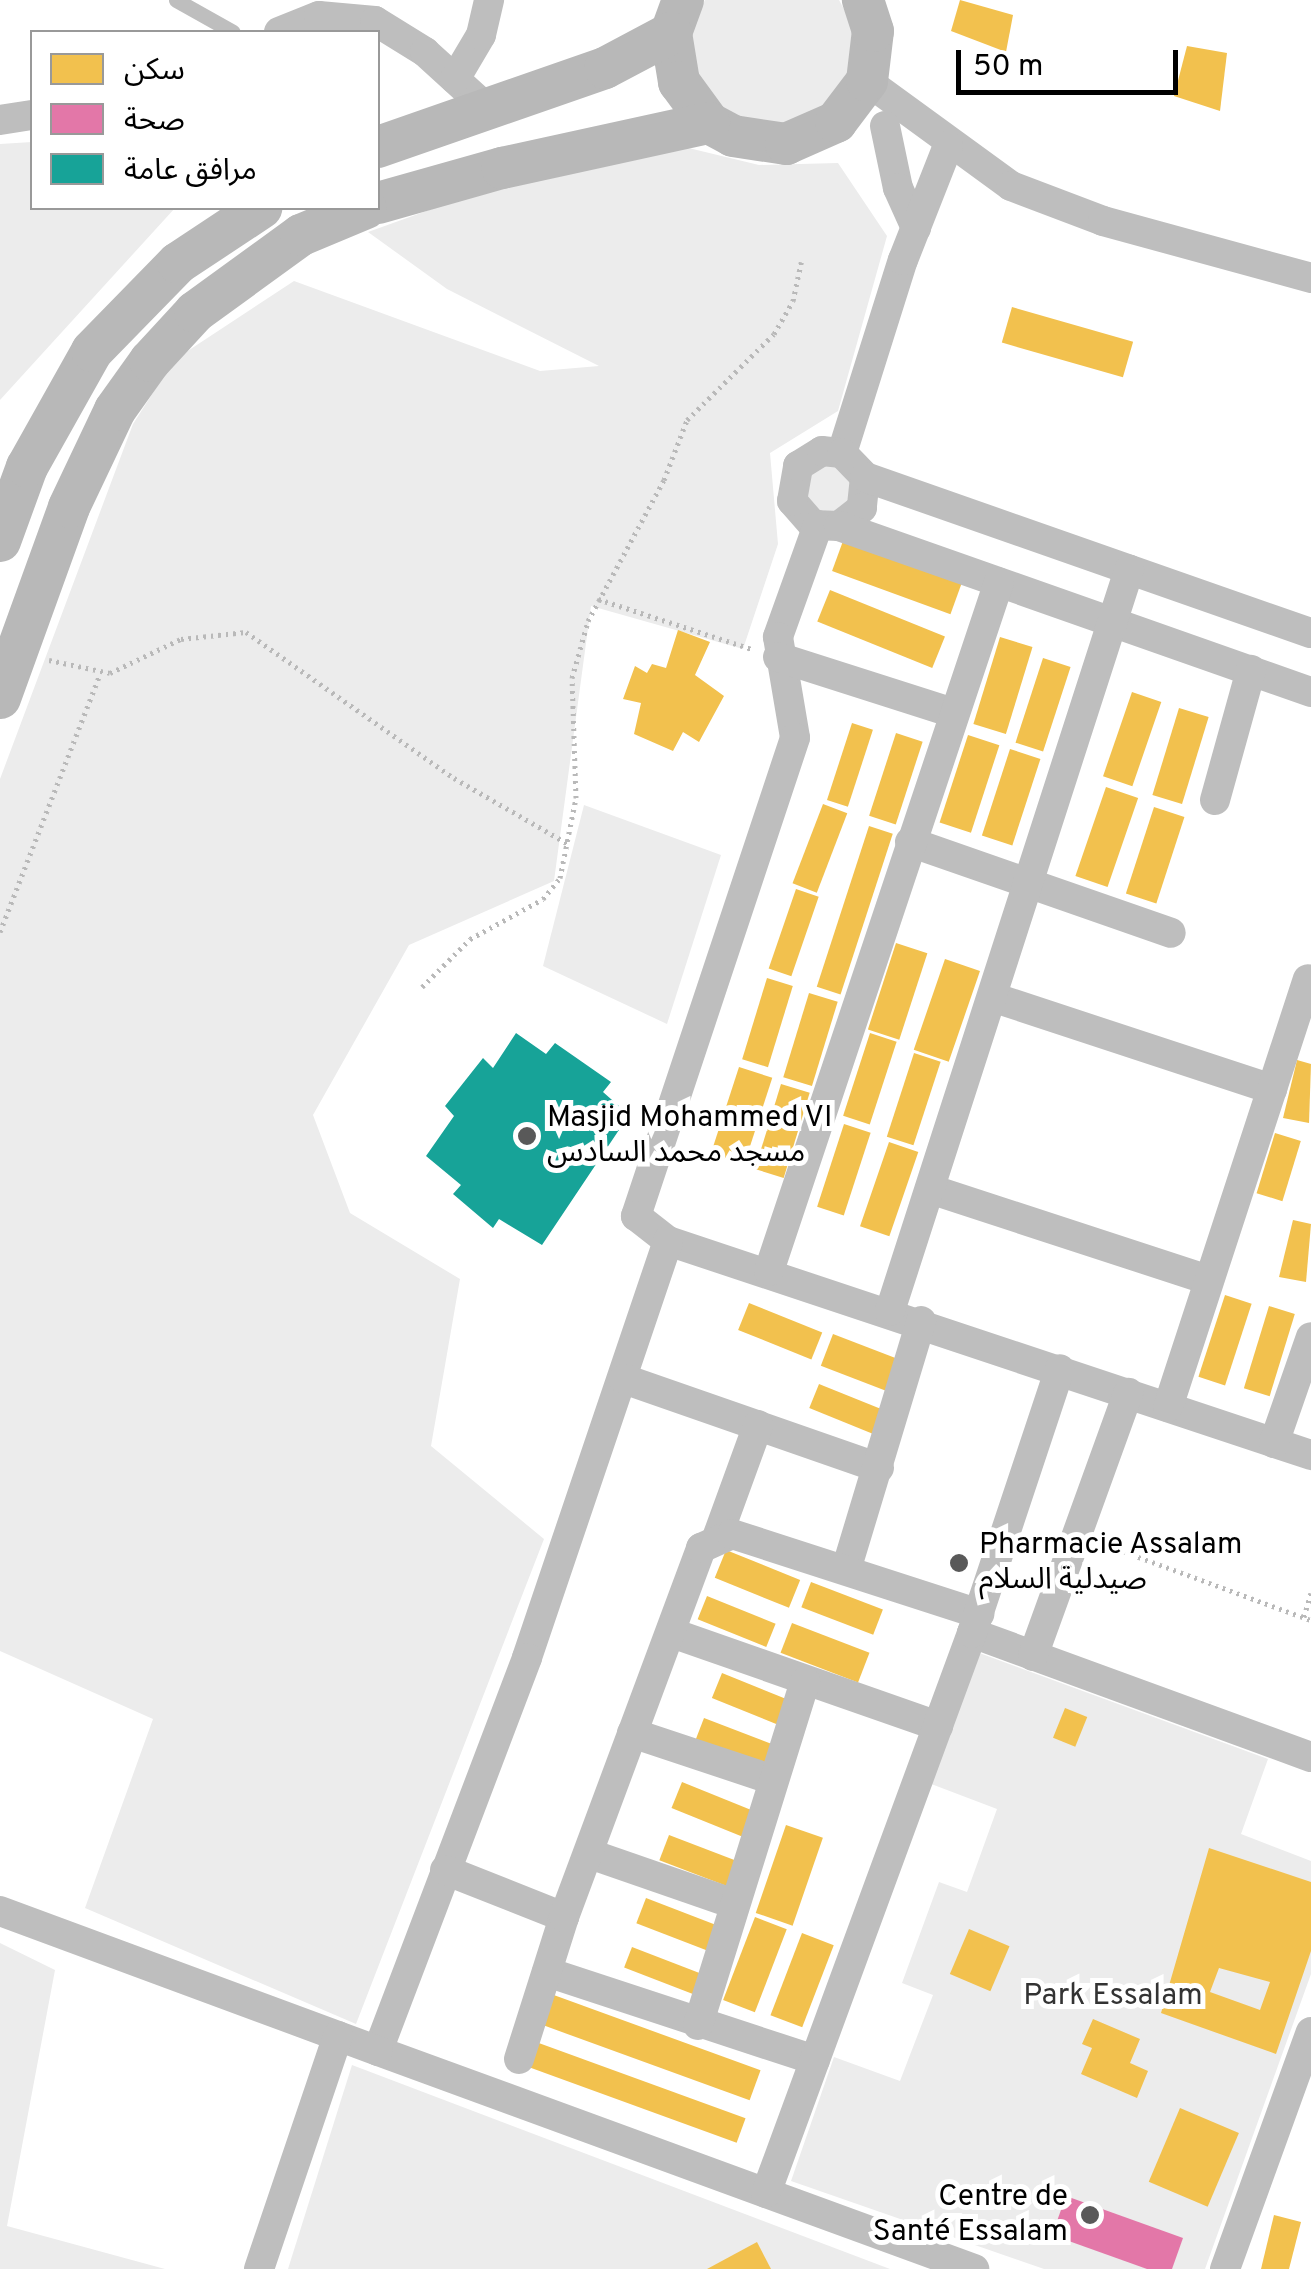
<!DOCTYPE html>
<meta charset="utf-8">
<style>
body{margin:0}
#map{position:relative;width:1311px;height:2269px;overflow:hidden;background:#fff;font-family:Overpass,"Noto Sans Arabic",sans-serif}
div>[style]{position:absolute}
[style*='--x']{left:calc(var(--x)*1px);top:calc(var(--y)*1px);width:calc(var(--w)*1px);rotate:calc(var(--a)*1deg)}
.green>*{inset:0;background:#ececec}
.homes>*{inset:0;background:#f2c14e;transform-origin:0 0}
.health>*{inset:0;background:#e377a8}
.public>*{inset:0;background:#17a398}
.path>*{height:5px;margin-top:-2.5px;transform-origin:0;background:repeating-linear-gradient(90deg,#b9b9b9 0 2.5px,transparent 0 7.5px)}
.lane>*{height:15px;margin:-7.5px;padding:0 7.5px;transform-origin:7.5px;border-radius:7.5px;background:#bebebe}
.street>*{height:30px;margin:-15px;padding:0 15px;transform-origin:15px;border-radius:15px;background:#bebebe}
.secondary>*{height:42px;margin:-21px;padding:0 21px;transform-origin:21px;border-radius:21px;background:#b8b8b8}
.dots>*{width:28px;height:28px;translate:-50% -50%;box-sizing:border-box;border:5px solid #fff;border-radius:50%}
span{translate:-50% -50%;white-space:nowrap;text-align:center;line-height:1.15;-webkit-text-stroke:10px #fff;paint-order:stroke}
.poi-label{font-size:30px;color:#000}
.left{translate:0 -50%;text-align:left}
.right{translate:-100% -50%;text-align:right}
.park-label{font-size:30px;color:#333}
.legend{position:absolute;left:30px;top:30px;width:350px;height:180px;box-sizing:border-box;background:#fff;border:2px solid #999;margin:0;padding:12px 18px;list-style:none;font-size:30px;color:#000}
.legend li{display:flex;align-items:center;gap:20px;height:50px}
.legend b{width:50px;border:2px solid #999}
.scale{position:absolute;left:956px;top:50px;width:222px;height:45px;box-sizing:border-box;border:5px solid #000;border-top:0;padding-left:12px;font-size:30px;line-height:35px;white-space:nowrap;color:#000;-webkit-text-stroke:8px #fff;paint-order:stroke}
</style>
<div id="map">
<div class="green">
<div style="clip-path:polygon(705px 0,839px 0,851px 22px,854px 52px,847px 81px,829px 105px,774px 127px,744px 122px,719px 107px,700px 83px,691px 54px,693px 24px)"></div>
<div style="clip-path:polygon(32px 142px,32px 208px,175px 208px,0 400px,0 144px)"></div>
<div style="clip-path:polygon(672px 144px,759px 165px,838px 163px,887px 236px,838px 411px,770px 453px,778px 544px,743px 649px,591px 606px,554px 881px,409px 945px,313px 1115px,350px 1213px,460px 1279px,431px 1446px,544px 1539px,356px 2024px,85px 1908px,153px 1719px,0 1651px,0 779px,133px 424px,174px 360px,294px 281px,540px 371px,599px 366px,447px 289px,368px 232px,518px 178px)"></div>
<div style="clip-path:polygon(829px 463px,848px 469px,857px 497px,827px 517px,805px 499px,811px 471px)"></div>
<div style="clip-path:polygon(584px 805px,721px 855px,667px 1024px,543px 966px)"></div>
<div style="clip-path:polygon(974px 1651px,1268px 1759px,1241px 1834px,1311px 1861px,1311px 1974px,1205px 2269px,1044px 2269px,791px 2181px,834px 2057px,900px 2081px,933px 1995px,902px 1983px,939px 1882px,967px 1892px,997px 1809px,926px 1782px)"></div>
<div style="clip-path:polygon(0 1943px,55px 1970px,7px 2226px,165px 2269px,0 2269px)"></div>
<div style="clip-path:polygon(352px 2065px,890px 2269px,288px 2269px)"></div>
</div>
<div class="homes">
<div style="clip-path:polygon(960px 0,1013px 15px,1006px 52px,951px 31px)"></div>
<div style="clip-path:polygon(1187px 46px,1227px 53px,1220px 111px,1174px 96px)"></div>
<div style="left:1012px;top:307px;width:126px;height:37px;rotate:16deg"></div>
<div style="left:843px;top:541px;width:126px;height:32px;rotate:20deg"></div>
<div style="left:830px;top:590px;width:124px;height:34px;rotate:22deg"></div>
<div style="clip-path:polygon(678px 630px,710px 642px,695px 675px,724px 696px,699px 742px,683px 732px,673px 751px,634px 734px,641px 703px,623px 699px,635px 666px,647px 673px,652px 664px,666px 668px)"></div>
<div style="left:1000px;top:637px;width:34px;height:91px;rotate:17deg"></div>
<div style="left:1043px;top:658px;width:29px;height:89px;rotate:18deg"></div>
<div style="left:1132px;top:692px;width:31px;height:89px;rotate:19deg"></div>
<div style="left:1179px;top:708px;width:31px;height:91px;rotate:17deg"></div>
<div style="left:852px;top:723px;width:22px;height:81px;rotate:18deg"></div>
<div style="left:896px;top:733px;width:28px;height:87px;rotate:18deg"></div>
<div style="left:968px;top:735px;width:33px;height:92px;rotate:18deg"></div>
<div style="left:1010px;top:749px;width:32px;height:91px;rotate:18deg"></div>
<div style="left:1106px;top:787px;width:34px;height:94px;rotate:19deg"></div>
<div style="left:823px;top:804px;width:26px;height:85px;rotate:21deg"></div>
<div style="left:1154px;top:807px;width:32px;height:91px;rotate:18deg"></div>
<div style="left:869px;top:826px;width:25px;height:169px;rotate:18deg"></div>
<div style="left:796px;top:889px;width:24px;height:84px;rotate:19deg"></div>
<div style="left:896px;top:943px;width:33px;height:91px;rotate:18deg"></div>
<div style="left:945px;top:959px;width:37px;height:96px;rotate:19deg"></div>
<div style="left:767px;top:978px;width:27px;height:85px;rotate:17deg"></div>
<div style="left:809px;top:993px;width:30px;height:88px;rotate:17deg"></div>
<div style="left:870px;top:1033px;width:28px;height:87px;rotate:18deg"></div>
<div style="left:914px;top:1053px;width:28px;height:88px;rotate:18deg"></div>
<div style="clip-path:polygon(1297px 1060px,1311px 1064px,1309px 1123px,1283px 1118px)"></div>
<div style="left:739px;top:1067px;width:35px;height:92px;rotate:18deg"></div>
<div style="left:781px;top:1084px;width:30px;height:89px;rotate:17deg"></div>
<div style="left:844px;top:1124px;width:28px;height:87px;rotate:18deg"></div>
<div style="left:1275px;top:1133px;width:27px;height:63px;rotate:17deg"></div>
<div style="left:889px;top:1142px;width:31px;height:89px;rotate:19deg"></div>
<div style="clip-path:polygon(1293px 1220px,1311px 1224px,1306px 1282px,1279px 1277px)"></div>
<div style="left:1225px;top:1295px;width:28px;height:86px;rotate:18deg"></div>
<div style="left:749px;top:1303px;width:79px;height:29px;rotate:22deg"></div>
<div style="left:1269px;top:1306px;width:27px;height:86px;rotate:17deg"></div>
<div style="left:833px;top:1334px;width:78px;height:34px;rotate:21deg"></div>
<div style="left:819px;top:1384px;width:75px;height:26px;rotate:22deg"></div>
<div style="left:726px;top:1550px;width:80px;height:30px;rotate:22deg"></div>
<div style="left:811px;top:1582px;width:77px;height:27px;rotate:21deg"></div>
<div style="left:707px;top:1596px;width:74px;height:25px;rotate:22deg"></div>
<div style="left:792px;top:1623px;width:83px;height:32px;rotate:21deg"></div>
<div style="left:722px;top:1673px;width:76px;height:27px;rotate:22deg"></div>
<div style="left:1065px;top:1708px;width:24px;height:32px;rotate:22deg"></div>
<div style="left:704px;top:1718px;width:74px;height:25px;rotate:21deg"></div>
<div style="left:682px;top:1782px;width:78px;height:28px;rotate:22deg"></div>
<div style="left:786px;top:1825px;width:39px;height:93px;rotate:19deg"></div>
<div style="left:669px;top:1835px;width:77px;height:27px;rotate:21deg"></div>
<div style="clip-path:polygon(evenodd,1209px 1848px,1311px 1882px,1311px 1951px,1276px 2054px,1161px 2013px,1209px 1848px,1219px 1968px,1270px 1982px,1260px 2010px,1210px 1992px,1219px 1968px)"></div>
<div style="left:646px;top:1898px;width:80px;height:27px;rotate:21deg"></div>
<div style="left:755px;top:1917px;width:34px;height:89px;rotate:21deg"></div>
<div style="left:969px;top:1929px;width:44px;height:49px;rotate:23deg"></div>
<div style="left:802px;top:1933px;width:34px;height:88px;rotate:21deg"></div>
<div style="left:632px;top:1947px;width:75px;height:22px;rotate:21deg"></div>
<div style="left:551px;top:1994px;width:223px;height:32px;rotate:20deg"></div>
<div style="clip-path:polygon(1093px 2019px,1140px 2039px,1130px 2063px,1148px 2071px,1137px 2098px,1081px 2074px,1092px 2048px,1082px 2044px)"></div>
<div style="left:536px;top:2042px;width:223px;height:26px;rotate:20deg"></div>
<div style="left:1180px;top:2108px;width:64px;height:80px;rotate:23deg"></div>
<div style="clip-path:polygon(1274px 2215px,1301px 2222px,1289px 2269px,1261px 2269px)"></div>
<div style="clip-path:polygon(757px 2242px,771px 2269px,707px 2269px)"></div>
</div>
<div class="health">
<div style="clip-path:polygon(1066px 2196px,1183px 2238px,1172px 2269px,1147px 2269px,1052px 2235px)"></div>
</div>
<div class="public">
<div style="clip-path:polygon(516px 1033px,546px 1054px,555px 1043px,611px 1082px,603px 1092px,629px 1115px,542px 1245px,499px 1219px,493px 1228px,453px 1194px,461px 1185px,426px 1156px,454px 1116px,445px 1106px,483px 1058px,493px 1068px)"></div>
</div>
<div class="path">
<div style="--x:598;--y:599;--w:162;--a:18"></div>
<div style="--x:49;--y:660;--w:62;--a:12"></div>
<div style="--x:110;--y:673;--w:79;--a:-25.6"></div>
<div style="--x:181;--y:639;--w:65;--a:-6.1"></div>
<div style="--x:246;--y:632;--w:254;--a:35.1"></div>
<div style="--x:454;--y:778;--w:134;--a:30"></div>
<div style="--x:0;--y:932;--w:277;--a:-68.8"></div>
<div style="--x:422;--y:987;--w:68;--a:-45"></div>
<div style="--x:470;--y:939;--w:83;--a:-28.7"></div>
<div style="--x:543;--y:899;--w:27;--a:-51"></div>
<div style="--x:560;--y:878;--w:82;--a:-78.7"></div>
<div style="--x:576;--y:798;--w:120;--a:-91.9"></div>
<div style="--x:572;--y:678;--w:59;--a:-74.3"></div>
<div style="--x:588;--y:621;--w:160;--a:-61.7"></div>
<div style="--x:664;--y:480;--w:64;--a:-69"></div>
<div style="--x:687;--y:420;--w:122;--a:-44.7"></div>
<div style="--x:774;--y:334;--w:38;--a:-60"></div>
<div style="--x:793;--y:301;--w:40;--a:-78"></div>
<div style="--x:1103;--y:1544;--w:221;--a:20.1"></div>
<div style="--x:1304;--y:1617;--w:25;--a:-74"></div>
</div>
<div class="lane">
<div style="--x:176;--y:0;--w:65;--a:29.3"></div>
</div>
<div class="street">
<div style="--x:279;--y:32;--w:43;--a:-21.8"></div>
<div style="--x:319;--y:16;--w:56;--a:5.1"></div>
<div style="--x:375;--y:21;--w:59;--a:31.8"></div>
<div style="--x:425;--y:52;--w:89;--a:42.3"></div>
<div style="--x:455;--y:79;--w:51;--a:-59.4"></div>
<div style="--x:481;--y:35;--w:36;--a:-77"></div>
<div style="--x:867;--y:81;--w:178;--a:36.1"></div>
<div style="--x:1011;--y:186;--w:98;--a:20.8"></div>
<div style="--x:1103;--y:221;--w:216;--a:15.3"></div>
<div style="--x:0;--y:120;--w:32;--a:-9"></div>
<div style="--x:885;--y:126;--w:63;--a:78.2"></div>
<div style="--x:898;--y:188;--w:44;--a:65.8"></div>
<div style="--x:842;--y:453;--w:202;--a:-72.5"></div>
<div style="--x:903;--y:260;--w:123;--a:-68.5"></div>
<div style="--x:865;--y:477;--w:31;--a:96"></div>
<div style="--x:862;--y:508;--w:29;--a:142"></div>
<div style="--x:839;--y:526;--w:26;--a:-178"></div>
<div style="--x:813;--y:525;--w:32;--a:-131"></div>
<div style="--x:792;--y:501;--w:36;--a:-80"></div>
<div style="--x:798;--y:466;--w:28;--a:-32"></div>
<div style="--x:822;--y:451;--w:20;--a:6"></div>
<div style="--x:842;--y:453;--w:33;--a:46"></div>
<div style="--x:865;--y:477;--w:472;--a:19.3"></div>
<div style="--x:818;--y:525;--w:119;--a:109.7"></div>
<div style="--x:778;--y:637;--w:102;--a:80.4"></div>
<div style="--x:795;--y:738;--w:504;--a:108.4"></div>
<div style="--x:636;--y:1216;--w:41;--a:38"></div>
<div style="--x:668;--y:1241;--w:678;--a:18.41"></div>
<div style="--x:839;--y:526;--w:500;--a:19.38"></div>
<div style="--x:778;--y:657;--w:185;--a:17.7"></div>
<div style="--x:1215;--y:800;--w:135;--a:-74.5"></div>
<div style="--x:910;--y:842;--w:276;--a:19.2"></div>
<div style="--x:992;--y:997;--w:295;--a:18.2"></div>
<div style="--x:930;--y:1189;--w:293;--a:18.1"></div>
<div style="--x:668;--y:1241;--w:440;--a:108.7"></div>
<div style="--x:527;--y:1658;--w:420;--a:110.8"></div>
<div style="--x:378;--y:2051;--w:635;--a:20.09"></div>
<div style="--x:769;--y:1271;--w:726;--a:-71.54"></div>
<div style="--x:890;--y:1311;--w:779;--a:-72.12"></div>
<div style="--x:624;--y:1379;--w:270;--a:19.2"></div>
<div style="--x:1168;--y:1407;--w:450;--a:-71.9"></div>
<div style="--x:1274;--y:1443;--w:112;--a:-70.8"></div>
<div style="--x:718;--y:1535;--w:117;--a:-70"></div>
<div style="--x:846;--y:1570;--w:260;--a:-73.2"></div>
<div style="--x:672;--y:1633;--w:282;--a:19.3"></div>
<div style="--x:972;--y:1633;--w:361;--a:20.1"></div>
<div style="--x:1033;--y:1656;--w:280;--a:-70.1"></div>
<div style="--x:632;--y:1733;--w:145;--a:18.4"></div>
<div style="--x:590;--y:1854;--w:152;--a:19.1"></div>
<div style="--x:445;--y:1870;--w:128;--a:21.6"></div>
<div style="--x:0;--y:1911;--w:403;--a:20.3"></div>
<div style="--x:547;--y:1972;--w:282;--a:18.2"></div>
<div style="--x:698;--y:2025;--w:360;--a:-72.7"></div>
<div style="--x:519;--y:2059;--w:149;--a:-72.4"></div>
<div style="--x:564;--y:1917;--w:394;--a:-69.6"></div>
<div style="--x:701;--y:1548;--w:34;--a:-24"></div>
<div style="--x:732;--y:1534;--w:260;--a:17.9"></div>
<div style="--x:766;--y:2193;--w:597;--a:-69.8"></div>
<div style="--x:972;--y:1633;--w:278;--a:-71.6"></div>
<div style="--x:259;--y:2269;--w:246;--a:-71.3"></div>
<div style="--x:1225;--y:2269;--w:252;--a:-70.1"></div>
</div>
<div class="secondary">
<div style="--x:683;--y:0;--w:35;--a:110"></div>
<div style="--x:671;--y:33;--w:50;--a:80.7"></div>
<div style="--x:679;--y:82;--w:51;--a:53.8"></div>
<div style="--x:709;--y:123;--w:27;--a:28"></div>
<div style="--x:733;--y:136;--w:54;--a:8.6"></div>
<div style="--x:786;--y:144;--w:55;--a:-23.7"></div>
<div style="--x:836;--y:122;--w:51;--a:-52.9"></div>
<div style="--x:867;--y:81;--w:50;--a:-83.2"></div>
<div style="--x:873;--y:31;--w:33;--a:-108"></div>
<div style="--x:378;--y:147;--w:240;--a:-19.2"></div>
<div style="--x:605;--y:68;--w:75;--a:-27.9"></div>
<div style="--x:378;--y:203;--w:129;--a:-15.8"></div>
<div style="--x:502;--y:168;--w:212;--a:-12.3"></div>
<div style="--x:0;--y:541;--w:79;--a:-70"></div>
<div style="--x:27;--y:467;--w:133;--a:-60.7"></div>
<div style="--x:92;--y:351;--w:123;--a:-45.7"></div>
<div style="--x:178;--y:263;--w:100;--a:-33.5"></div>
<div style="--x:0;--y:698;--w:203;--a:-70.1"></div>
<div style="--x:69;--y:507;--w:107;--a:-64.6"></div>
<div style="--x:115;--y:410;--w:60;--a:-54.5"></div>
<div style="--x:150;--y:361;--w:67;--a:-47.4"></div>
<div style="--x:195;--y:312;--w:131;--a:-36"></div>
<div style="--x:301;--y:235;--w:70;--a:-22.6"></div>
</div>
<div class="dots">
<div style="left:527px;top:1136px;background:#595959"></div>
<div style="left:959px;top:1563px;background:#595959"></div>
<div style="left:1090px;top:2215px;background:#595959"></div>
</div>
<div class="poi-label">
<span class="left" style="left:547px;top:1136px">Masjid Mohammed VI<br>مسجد محمد السادس</span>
<span class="left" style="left:979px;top:1563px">Pharmacie Assalam<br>صيدلية السلام</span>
<span class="right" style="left:1068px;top:2215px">Centre de<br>Santé Essalam</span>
</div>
<div class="park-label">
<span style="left:1113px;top:1997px">Park Essalam</span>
</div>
<ul class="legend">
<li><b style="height:28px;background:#f2c14e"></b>سكن</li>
<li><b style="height:28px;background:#e377a8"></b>صحة</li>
<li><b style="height:28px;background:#17a398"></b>مرافق عامة</li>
</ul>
<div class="scale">50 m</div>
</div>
